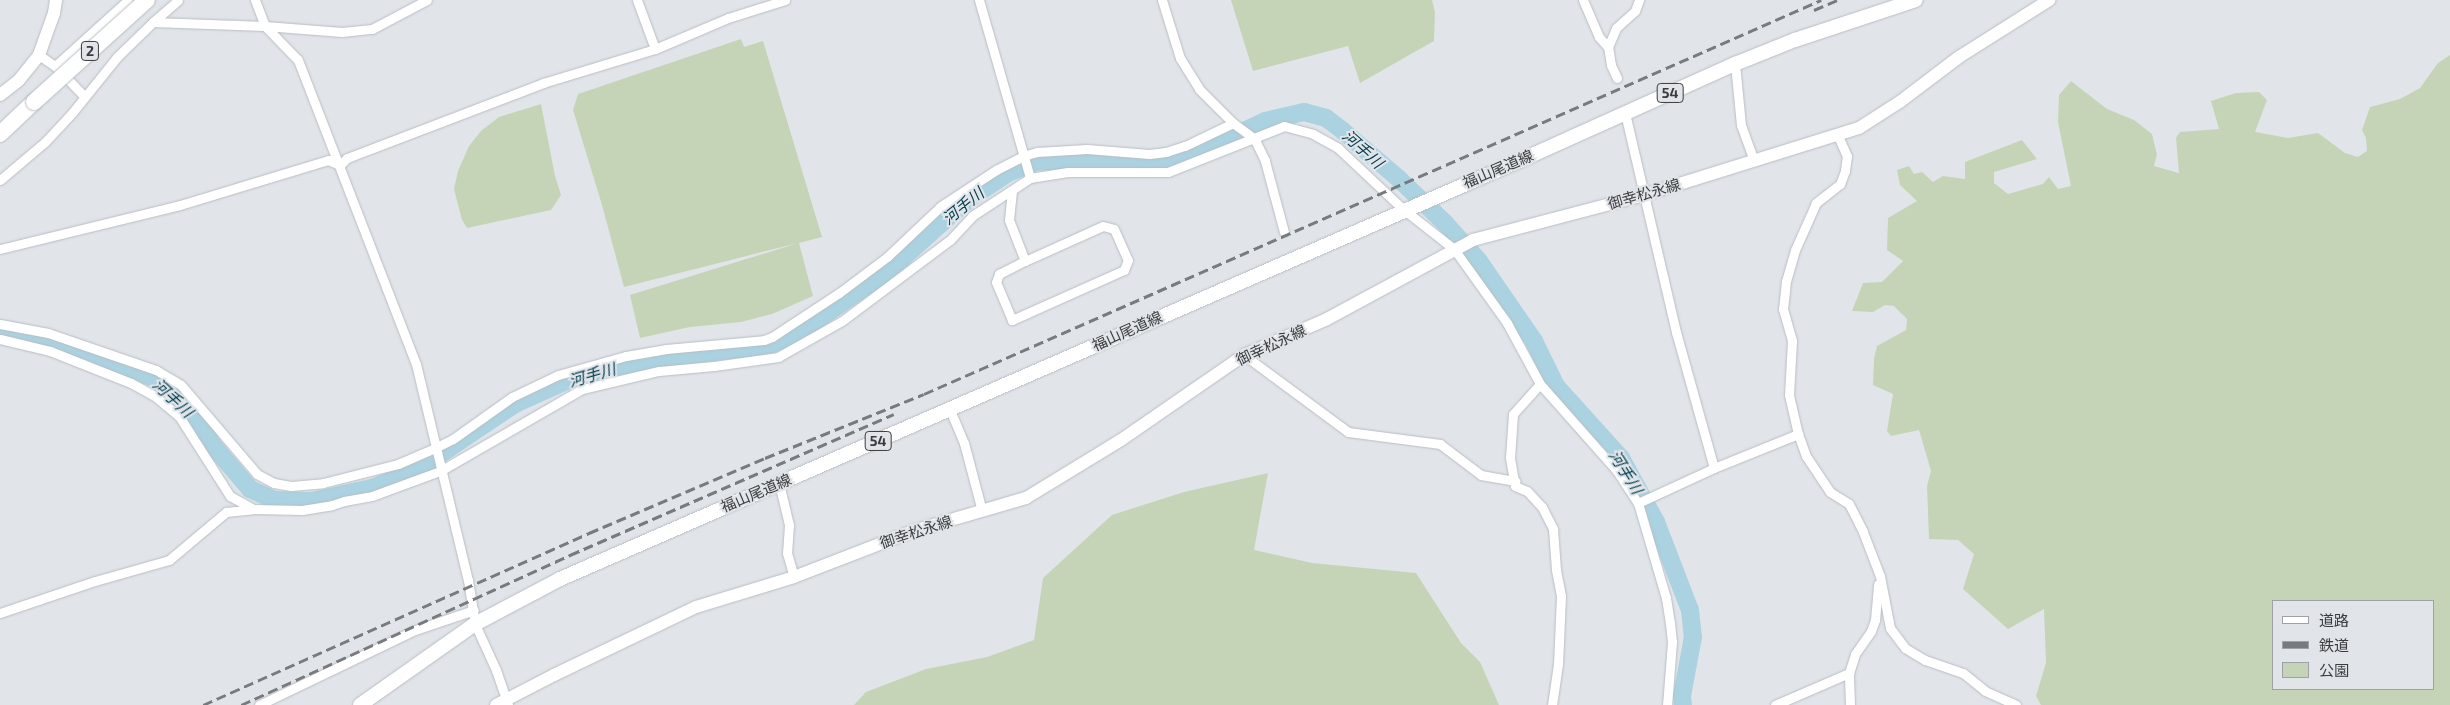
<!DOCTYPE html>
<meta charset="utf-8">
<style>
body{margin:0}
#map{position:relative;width:2450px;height:705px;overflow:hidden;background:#e1e5ea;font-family:"Exo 2","Noto Sans JP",sans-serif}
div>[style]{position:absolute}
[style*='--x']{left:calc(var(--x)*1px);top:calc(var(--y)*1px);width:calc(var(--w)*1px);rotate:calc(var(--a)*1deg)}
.green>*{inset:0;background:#c5d4b7}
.river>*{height:18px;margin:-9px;padding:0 9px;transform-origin:9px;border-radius:9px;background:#abd2e1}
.roads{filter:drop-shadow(0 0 1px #b8bdc1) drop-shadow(0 0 1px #b8bdc1)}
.street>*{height:9px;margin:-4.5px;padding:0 4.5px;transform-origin:4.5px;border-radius:4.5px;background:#fff}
.secondary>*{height:12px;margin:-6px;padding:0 6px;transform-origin:6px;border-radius:6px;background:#fff}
.primary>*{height:14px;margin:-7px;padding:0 7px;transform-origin:7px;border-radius:7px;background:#fff}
.highway>*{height:16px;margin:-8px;padding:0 8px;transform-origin:8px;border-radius:8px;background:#fff}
.rail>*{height:3px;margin-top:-1.5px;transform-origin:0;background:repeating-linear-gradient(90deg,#787b7e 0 10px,transparent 0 15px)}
.bridges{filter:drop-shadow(0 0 1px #b8bdc1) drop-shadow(0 0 1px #b8bdc1)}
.highway-bridge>*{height:16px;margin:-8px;padding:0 8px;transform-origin:8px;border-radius:8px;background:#fff}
span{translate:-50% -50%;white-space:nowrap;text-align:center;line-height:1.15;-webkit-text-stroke:4px #e1e5ea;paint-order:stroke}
.shield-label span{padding:1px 4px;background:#e1e5ea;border:1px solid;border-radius:4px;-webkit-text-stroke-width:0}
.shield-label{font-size:14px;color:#3a3c3d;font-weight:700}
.street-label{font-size:15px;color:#3a3c3d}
.water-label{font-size:16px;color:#074051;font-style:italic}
.legend{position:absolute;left:2272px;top:600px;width:162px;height:90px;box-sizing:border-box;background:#e1e5ea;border:1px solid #9ea1a5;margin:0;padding:6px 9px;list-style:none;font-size:15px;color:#3a3c3d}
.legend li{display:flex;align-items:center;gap:10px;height:25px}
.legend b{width:25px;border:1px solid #9ea1a5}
</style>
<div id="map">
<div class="green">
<div style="clip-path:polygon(1231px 0,1432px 0,1435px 12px,1434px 41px,1360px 83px,1348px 46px,1253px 71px)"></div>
<div style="clip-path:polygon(741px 39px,744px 47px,763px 41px,822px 237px,799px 243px,813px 296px,772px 314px,741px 322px,690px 327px,640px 338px,630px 295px,798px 243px,624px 287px,602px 205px,573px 110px,578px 94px)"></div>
<div style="clip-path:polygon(evenodd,2450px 55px,2450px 705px,2041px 705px,2036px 696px,2046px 663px,2044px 609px,2008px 629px,1963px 589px,1974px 554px,1958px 540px,1929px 539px,1927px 486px,1931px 471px,1919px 430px,1891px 436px,1887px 431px,1893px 394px,1873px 385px,1874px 359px,1877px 346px,1906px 330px,1907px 319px,1894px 306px,1885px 305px,1873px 312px,1852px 311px,1863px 283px,1882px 282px,1903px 261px,1887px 250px,1888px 218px,1917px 201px,1900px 185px,1897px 170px,1909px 166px,1914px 174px,1922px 172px,1933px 182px,1943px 176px,1965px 179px,1965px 162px,2022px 140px,2037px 159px,1994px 172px,1994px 183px,2008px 194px,2043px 184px,2049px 177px,2058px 189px,2071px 186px,2058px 122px,2059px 95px,2071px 81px,2107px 109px,2134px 120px,2152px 134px,2157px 155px,2154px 166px,2179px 173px,2176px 138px,2180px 132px,2219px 129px,2211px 101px,2236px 93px,2259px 92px,2267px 100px,2255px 132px,2288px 138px,2318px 133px,2345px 153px,2358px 157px,2367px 151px,2366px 138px,2362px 130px,2370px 107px,2400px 99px,2420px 88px,2438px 63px,2450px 55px,2274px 601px,2434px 601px,2434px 689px,2274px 689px,2274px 601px)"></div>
<div style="clip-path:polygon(541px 104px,555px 176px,561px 195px,551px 210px,467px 228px,462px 220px,454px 189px,458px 171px,469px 146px,481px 131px,499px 117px)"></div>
<div style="clip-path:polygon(1268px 473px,1254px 550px,1312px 563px,1416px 573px,1461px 643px,1480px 662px,1499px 705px,854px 705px,866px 692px,926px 669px,987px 657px,1034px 640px,1043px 578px,1112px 515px,1184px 492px)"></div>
</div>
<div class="river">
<div style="--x:0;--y:330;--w:116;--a:15.9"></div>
<div style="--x:112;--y:362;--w:47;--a:21.1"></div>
<div style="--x:156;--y:379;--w:47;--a:43.3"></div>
<div style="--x:190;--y:411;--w:45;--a:56"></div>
<div style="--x:215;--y:448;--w:54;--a:49.5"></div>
<div style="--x:250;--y:489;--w:27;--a:24"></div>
<div style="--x:275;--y:500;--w:37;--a:2"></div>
<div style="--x:312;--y:501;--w:61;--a:-12.2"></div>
<div style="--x:372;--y:488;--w:50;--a:-22.4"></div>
<div style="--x:418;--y:469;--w:117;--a:-33.8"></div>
<div style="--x:515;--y:404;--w:68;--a:-24.3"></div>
<div style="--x:577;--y:376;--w:69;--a:-12.6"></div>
<div style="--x:644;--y:361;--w:127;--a:-7.2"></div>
<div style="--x:770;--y:345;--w:34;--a:-24"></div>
<div style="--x:801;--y:331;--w:104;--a:-34.5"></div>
<div style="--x:887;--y:272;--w:106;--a:-41.9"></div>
<div style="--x:966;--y:201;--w:50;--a:-33.7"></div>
<div style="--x:1008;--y:173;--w:29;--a:-22"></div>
<div style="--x:1035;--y:162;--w:39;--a:-3"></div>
<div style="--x:1074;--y:160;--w:60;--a:4.8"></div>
<div style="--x:1134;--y:165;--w:30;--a:-2"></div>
<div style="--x:1164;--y:164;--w:26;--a:-16"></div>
<div style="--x:1189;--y:157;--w:84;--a:-25.3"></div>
<div style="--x:1265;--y:121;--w:40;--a:-13"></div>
<div style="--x:1304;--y:112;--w:23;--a:15"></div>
<div style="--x:1326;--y:118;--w:21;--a:37"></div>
<div style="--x:1343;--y:131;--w:74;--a:40.6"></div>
<div style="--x:1399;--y:179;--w:64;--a:43.7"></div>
<div style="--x:1445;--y:223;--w:51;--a:48.2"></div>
<div style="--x:1479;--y:261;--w:97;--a:55.5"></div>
<div style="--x:1534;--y:341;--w:50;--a:63.9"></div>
<div style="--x:1556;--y:386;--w:97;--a:47.9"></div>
<div style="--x:1621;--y:458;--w:73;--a:61.3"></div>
<div style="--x:1656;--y:522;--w:94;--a:68.9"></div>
<div style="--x:1690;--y:610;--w:27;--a:84"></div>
<div style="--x:1693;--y:637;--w:60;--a:100.6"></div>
<div style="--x:1682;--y:696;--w:9;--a:84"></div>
</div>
<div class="roads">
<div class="street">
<div style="--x:255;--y:0;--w:28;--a:69"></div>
<div style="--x:265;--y:26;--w:47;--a:45.9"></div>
<div style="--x:298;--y:60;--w:326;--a:68.8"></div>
<div style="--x:416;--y:364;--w:222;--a:76.5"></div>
<div style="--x:468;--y:580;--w:45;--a:81"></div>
<div style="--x:475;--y:624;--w:51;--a:65.5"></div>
<div style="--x:496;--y:670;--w:37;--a:71"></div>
<div style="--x:637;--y:0;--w:52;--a:69.8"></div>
<div style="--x:979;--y:0;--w:185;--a:74"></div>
<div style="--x:1162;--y:0;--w:61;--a:72.8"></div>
<div style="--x:1180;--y:58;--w:36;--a:58"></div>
<div style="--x:1199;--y:89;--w:48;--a:45"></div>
<div style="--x:1233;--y:123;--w:26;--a:36"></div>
<div style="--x:1254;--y:138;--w:25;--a:64"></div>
<div style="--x:1265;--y:161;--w:73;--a:75"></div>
<div style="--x:1583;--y:0;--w:40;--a:66.6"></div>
<div style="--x:1599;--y:37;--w:13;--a:48"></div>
<div style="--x:153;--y:22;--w:33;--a:-41"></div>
<div style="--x:39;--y:55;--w:19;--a:35"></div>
<div style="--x:55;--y:66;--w:42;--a:46"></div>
<div style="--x:1735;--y:64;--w:61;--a:84.4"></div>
<div style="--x:1741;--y:125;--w:38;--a:70"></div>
<div style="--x:55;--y:66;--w:98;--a:-42.1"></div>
<div style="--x:1617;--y:78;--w:14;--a:-115"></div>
<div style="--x:1611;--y:65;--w:18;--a:-99"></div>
<div style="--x:1608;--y:47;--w:21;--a:-67"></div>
<div style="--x:1616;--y:28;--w:25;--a:-42"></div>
<div style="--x:1635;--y:11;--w:12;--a:-70"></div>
<div style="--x:1625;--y:113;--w:225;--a:76.9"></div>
<div style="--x:1676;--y:332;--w:141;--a:74.4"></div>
<div style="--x:1714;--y:468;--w:84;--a:155.3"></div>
<div style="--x:1838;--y:136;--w:22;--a:66"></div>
<div style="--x:1847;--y:156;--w:15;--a:98"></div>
<div style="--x:1845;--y:171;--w:14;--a:111"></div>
<div style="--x:1840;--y:184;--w:31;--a:142"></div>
<div style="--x:1816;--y:203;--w:51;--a:114.1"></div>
<div style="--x:1795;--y:250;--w:32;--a:106"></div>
<div style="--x:1786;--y:281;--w:28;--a:96"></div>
<div style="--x:1783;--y:309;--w:33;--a:74"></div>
<div style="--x:1792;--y:341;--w:54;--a:93.2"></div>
<div style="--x:1789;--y:395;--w:40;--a:77"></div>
<div style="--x:1798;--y:434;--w:23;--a:70"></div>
<div style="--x:1806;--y:456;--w:43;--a:56.3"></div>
<div style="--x:1830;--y:492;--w:22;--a:32"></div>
<div style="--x:1849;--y:504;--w:31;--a:63"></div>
<div style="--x:1863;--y:532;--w:47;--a:68.9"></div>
<div style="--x:1880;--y:576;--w:53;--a:79.1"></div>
<div style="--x:1890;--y:628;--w:25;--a:53"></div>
<div style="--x:1905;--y:648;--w:23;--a:31"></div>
<div style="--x:1925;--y:660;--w:40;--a:18.9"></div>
<div style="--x:1963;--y:673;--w:28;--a:39"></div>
<div style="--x:1985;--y:691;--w:34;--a:24"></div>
<div style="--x:0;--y:180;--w:59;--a:-40.2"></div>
<div style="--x:45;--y:142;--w:40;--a:-47"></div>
<div style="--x:72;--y:113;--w:72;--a:-51.2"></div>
<div style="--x:117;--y:57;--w:50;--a:-44.2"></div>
<div style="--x:153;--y:22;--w:112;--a:2"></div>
<div style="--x:265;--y:26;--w:77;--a:4.5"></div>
<div style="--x:342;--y:32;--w:30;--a:-6"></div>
<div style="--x:372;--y:29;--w:62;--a:-27.8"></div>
<div style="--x:1012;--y:191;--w:29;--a:96"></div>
<div style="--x:1009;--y:220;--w:44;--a:68.7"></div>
<div style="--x:1025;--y:261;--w:85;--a:-24.2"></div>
<div style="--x:1103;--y:226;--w:11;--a:15"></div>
<div style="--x:1114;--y:229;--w:34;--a:66"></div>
<div style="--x:1128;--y:260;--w:11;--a:112"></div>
<div style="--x:1124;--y:270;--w:123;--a:155.9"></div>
<div style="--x:1012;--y:320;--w:41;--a:-112.8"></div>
<div style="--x:996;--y:282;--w:9;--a:-69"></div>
<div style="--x:999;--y:274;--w:29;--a:-27"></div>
<div style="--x:0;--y:249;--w:185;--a:-13.7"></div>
<div style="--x:180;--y:205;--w:155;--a:-16.9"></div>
<div style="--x:328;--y:160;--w:13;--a:23"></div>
<div style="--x:340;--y:165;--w:10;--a:-45"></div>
<div style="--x:347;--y:158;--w:210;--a:-20.9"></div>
<div style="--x:543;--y:83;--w:117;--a:-16.9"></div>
<div style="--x:655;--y:49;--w:79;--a:-23"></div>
<div style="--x:728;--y:18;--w:60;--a:-17.5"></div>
<div style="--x:0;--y:324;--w:49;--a:10.6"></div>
<div style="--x:48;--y:333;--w:114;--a:18.9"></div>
<div style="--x:156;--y:370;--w:29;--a:31"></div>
<div style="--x:181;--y:385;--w:117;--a:49.5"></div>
<div style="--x:257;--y:474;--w:19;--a:28"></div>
<div style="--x:274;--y:483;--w:17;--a:10"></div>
<div style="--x:291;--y:486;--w:32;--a:-5"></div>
<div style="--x:323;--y:483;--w:77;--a:-14.2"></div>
<div style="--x:398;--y:464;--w:40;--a:-23.4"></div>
<div style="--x:435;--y:448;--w:20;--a:-27"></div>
<div style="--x:453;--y:439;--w:72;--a:-35.4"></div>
<div style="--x:512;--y:397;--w:51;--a:-25.6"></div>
<div style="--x:558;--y:375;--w:71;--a:-15.6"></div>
<div style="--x:626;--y:356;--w:41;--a:-9.9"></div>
<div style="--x:666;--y:349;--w:98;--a:-5.2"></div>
<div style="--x:764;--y:340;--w:9;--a:-21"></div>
<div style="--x:772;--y:337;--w:80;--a:-33.3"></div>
<div style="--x:839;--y:293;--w:60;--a:-36.9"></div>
<div style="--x:887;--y:257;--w:74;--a:-43.4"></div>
<div style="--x:941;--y:206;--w:66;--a:-33.2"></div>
<div style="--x:996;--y:170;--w:30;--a:-27"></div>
<div style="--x:1023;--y:156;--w:15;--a:-16"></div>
<div style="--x:1037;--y:152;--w:50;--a:-3.4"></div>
<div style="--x:1087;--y:149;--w:62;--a:4.6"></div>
<div style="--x:1149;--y:154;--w:17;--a:-7"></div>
<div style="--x:1166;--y:152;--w:20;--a:-18"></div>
<div style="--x:1185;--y:146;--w:53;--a:-25.6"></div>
<div style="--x:0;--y:339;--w:51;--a:13.5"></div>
<div style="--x:50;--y:351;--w:87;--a:21.6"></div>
<div style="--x:131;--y:383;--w:29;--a:29"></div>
<div style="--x:156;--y:397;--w:30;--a:40"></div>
<div style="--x:179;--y:416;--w:95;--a:57.5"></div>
<div style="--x:230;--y:496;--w:26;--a:29"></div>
<div style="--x:1244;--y:355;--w:129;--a:36.5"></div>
<div style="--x:1348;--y:432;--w:93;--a:7.4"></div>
<div style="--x:1440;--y:444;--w:51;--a:37.1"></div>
<div style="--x:1481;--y:475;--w:35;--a:10"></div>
<div style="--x:1540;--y:384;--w:40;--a:132"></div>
<div style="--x:1513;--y:414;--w:44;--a:93.9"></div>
<div style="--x:1510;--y:458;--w:28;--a:80"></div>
<div style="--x:1515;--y:486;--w:13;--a:23"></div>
<div style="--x:1527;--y:491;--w:22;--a:47"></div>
<div style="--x:1542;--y:507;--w:25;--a:63"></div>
<div style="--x:1553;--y:529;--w:41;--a:85.8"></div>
<div style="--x:1556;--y:570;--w:26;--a:79"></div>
<div style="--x:1561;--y:596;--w:68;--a:92.5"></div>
<div style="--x:1558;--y:664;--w:41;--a:98.3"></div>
<div style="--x:950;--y:410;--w:36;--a:67"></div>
<div style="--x:964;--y:443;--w:70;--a:75.2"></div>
<div style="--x:1714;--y:468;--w:91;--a:-22"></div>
<div style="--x:779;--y:483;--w:43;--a:76.6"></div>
<div style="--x:789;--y:525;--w:28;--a:94"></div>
<div style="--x:787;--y:553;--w:25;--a:74"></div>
<div style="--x:0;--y:613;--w:100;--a:-18.6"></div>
<div style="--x:95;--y:581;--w:77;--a:-15.8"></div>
<div style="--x:169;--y:560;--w:75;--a:-40.1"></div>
<div style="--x:226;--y:512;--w:27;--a:-6"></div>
<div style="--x:253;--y:509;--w:49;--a:1.2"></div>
<div style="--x:302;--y:510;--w:30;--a:-9"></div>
<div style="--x:332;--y:505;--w:13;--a:-18"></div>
<div style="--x:344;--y:501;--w:28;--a:-10"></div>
<div style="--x:372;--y:496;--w:72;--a:-20.2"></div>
<div style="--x:440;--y:471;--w:164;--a:-30"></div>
<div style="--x:582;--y:389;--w:79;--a:-13.2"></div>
<div style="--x:659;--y:371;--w:55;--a:-5.2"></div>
<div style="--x:714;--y:366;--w:65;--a:-8"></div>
<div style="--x:778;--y:357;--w:73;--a:-29.4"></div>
<div style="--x:842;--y:321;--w:135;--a:-36.9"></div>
<div style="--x:950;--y:240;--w:33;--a:-47"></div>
<div style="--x:972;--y:216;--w:69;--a:-33.2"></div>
<div style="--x:1030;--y:178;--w:38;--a:-9"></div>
<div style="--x:1068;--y:172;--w:100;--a:0"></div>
<div style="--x:1168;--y:172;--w:125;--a:-21.6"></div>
<div style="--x:1284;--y:126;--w:30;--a:15"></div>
<div style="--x:1313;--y:134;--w:29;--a:29"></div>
<div style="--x:1338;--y:148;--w:89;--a:43.2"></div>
<div style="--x:1403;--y:209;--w:65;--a:38.1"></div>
<div style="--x:1454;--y:249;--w:91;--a:54.4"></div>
<div style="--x:1507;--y:323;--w:69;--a:61.6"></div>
<div style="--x:1540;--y:384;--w:116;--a:48.5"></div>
<div style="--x:1617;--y:471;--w:38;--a:57"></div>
<div style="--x:1638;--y:503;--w:99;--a:73.6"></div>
<div style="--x:1666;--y:598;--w:25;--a:81"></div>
<div style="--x:1670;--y:623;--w:19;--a:84"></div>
<div style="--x:1672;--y:642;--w:63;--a:94.5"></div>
<div style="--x:259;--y:705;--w:173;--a:-25.7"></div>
<div style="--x:415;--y:630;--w:62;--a:-18.7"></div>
<div style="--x:1775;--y:705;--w:81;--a:-23.4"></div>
<div style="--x:1850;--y:705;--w:32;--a:-92"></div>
<div style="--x:1849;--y:673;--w:20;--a:-72"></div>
<div style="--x:1855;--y:654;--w:28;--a:-55"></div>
<div style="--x:1871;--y:631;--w:12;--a:-70"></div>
<div style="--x:1875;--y:620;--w:36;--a:-85"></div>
</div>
<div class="secondary">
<div style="--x:0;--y:95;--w:24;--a:-38"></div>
<div style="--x:19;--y:80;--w:32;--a:-51"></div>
<div style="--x:39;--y:55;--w:45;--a:-70.3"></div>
<div style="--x:54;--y:13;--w:13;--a:-81"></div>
<div style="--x:496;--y:705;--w:65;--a:-27.3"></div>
<div style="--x:554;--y:675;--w:157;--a:-25.6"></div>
<div style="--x:696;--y:607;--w:102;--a:-17"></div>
<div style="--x:794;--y:577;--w:128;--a:-21.1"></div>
<div style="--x:913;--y:531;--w:118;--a:-16.3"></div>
<div style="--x:1026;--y:498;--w:111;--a:-31.4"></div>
<div style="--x:1121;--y:440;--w:150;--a:-34.6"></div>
<div style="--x:1244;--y:355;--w:90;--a:-23.4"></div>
<div style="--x:1327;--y:319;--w:166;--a:-28.4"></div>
<div style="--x:1473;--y:240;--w:177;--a:-14.7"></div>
<div style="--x:1644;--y:195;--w:225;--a:-17.3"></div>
<div style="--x:1859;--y:128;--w:50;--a:-32.7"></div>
<div style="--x:1901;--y:101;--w:73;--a:-37.2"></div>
<div style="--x:1959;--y:57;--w:107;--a:-32.3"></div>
</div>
<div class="primary">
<div style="--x:360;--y:705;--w:141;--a:-35.2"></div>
<div style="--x:475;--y:624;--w:96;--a:-27.9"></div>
<div style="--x:560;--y:579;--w:1046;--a:-23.55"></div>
<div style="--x:1519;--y:161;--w:237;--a:-24.2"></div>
<div style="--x:1735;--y:64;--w:65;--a:-21.8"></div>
<div style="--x:1795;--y:40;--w:127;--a:-18.3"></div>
</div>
<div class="highway">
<div style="--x:0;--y:134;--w:47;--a:-43.3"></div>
</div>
</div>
<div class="rail">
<div style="--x:1814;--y:10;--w:25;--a:-23"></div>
<div style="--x:203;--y:705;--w:423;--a:-24"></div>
<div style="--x:589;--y:533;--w:191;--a:-23.1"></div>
<div style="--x:765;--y:458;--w:171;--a:-21.9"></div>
<div style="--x:924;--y:394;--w:980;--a:-23.71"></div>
<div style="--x:241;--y:705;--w:362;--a:-24.5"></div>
<div style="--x:570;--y:555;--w:353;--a:-23.5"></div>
</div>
<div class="bridges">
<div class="highway-bridge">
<div style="--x:34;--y:102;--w:152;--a:-42.1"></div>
</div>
</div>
<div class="shield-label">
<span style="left:90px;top:51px">2</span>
<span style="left:1670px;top:93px">54</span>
<span style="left:878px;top:441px">54</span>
</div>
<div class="street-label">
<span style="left:1498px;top:169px;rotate:-23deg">福山尾道線</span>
<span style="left:1644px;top:194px;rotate:-16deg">御幸松永線</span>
<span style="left:1127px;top:331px;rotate:-24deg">福山尾道線</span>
<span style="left:1271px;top:345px;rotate:-25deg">御幸松永線</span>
<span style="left:756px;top:493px;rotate:-23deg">福山尾道線</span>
<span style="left:916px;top:532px;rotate:-18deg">御幸松永線</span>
</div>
<div class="water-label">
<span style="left:1363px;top:149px;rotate:42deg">河手川</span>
<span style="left:963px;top:206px;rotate:-39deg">河手川</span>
<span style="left:592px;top:375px;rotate:-16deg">河手川</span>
<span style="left:173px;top:398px;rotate:43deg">河手川</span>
<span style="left:1626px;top:472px;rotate:58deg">河手川</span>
</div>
<ul class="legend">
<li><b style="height:6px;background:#fff"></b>道路</li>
<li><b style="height:6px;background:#787b7e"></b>鉄道</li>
<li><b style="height:14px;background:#c5d4b7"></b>公園</li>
</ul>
</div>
